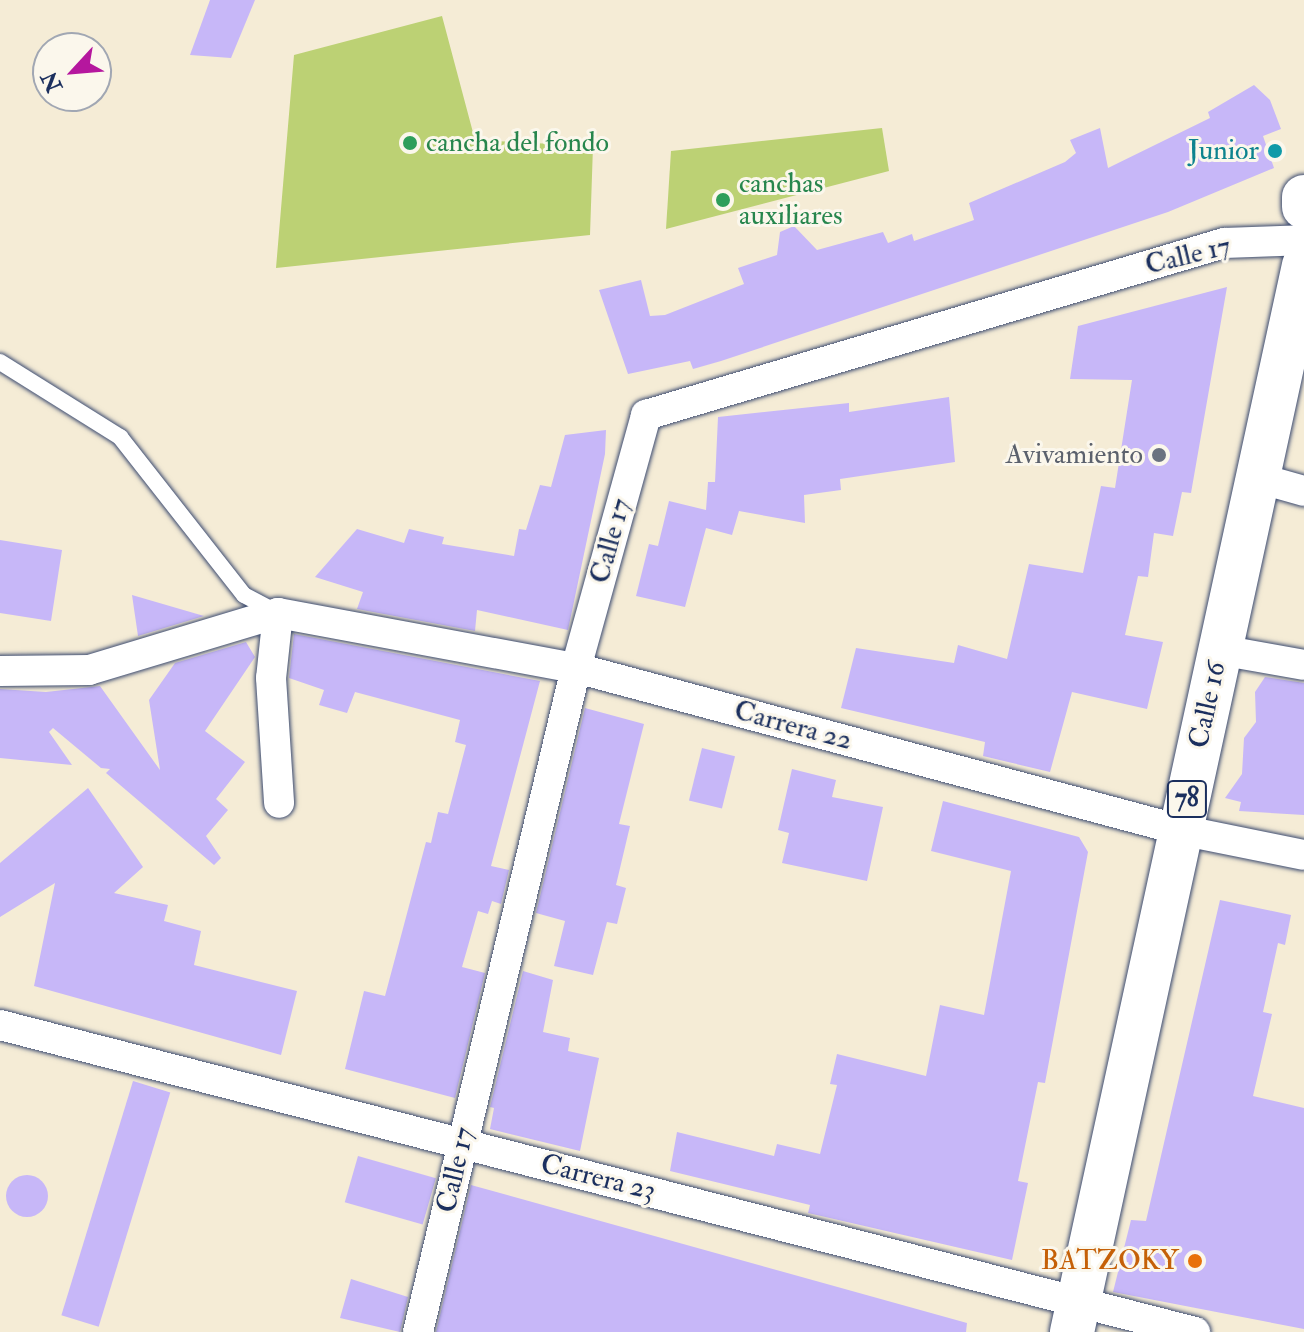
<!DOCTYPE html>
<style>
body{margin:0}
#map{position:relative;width:1304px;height:1332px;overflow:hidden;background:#f5ecd6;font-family:"IM FELL Double Pica",serif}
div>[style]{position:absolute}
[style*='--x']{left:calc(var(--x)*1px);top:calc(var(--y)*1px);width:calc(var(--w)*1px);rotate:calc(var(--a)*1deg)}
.green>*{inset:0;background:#bcd174}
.building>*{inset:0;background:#c7b7f8;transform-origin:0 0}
.round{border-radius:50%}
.roads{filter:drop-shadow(0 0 2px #3c4b70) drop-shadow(0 0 2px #3c4b70)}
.service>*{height:16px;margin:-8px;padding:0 8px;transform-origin:8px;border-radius:8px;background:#fff}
.minor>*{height:30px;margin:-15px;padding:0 15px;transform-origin:15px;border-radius:15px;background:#fff}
.trunk>*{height:44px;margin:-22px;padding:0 22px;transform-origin:22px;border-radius:22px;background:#fff}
.dots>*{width:22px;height:22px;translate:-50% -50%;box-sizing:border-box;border:4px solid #fbf7ec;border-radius:50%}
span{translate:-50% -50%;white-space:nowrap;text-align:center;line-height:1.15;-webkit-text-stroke:6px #fbf7ec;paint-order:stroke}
.shield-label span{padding:2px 6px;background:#fbf7ec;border:2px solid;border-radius:6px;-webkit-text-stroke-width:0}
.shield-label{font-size:26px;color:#1b2f5e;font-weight:700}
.leisure-label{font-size:28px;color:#27864d}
.left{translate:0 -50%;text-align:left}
.culture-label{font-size:28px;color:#0d838f}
.right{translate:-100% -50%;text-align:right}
.street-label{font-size:28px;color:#1b2f5e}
.worship-label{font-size:28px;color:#5b616d}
.food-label{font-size:28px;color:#c56008}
.north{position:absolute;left:32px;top:32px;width:80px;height:80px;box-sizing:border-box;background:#fbf7ec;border:2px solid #a1a7b3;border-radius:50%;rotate:244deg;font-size:22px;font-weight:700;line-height:32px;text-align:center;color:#1b2f5e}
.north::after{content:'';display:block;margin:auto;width:28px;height:36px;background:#b5179e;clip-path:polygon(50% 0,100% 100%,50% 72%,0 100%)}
</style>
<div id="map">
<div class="green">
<div style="clip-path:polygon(442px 16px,475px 140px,593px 146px,590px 235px,276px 268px,294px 55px)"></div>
<div style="clip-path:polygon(882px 128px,889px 171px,666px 229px,671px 151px)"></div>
</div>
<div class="building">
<div style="clip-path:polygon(210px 0,255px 0,231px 58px,190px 55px)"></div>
<div style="clip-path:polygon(1254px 85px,1270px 100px,1281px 129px,1263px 136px,1274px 168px,1168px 212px,721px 361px,693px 369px,690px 361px,628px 374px,599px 290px,641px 280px,650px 316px,665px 315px,744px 284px,738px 268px,777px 255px,780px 232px,794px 226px,817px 250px,883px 232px,888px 243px,912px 234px,914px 241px,974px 220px,969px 203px,1065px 162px,1076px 153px,1070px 140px,1100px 128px,1108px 168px,1210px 118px,1208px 112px)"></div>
<div style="clip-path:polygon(1227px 287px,1191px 493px,1182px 492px,1173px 536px,1154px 533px,1148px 577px,1138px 576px,1125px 635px,1163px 642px,1147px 709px,1072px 692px,1050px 772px,983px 756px,985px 742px,841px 708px,856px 648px,954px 663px,958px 645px,1007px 659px,1029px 564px,1083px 573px,1101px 486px,1115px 488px,1132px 380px,1070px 379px,1078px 326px)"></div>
<div style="clip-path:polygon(949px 397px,955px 462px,840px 479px,841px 490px,804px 495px,805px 523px,739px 511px,732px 535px,706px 528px,685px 607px,636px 596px,649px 544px,658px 546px,669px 501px,706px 510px,708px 482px,715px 482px,718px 417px,849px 403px,849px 412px)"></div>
<div style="clip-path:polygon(606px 430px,605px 454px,568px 630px,477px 610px,475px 631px,357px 609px,363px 592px,315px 577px,357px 529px,404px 543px,409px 529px,444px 537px,442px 544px,514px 556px,519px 529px,526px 530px,540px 485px,551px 487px,565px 435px)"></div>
<div style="clip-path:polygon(0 540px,62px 550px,51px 621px,0 613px)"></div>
<div style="clip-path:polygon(132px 595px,204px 616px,138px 636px)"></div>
<div style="clip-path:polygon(294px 634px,540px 681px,491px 866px,509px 870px,501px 904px,492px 901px,488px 914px,478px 911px,462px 967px,485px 973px,455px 1098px,345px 1069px,364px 991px,385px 996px,426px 842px,431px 843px,438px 812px,448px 814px,466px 745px,455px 742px,460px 720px,355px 692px,347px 713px,319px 705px,324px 690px,289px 678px)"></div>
<div style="clip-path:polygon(246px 642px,255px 657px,205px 731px,245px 762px,216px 799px,228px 810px,206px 836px,221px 858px,214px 865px,106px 773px,110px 769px,101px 768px,53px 728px,49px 732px,72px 765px,0 758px,0 689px,46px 692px,100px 686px,160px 770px,149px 700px,175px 663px)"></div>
<div style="clip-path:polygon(1265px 677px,1304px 683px,1304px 815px,1239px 811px,1241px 802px,1225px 798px,1242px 774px,1244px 738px,1256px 722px,1255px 692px)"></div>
<div style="clip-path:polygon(585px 708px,644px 724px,619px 824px,630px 826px,616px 885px,626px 888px,617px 924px,607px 922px,593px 975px,554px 966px,565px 921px,536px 913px)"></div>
<div style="left:702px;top:748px;width:34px;height:54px;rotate:14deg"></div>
<div style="clip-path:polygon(792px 769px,836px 780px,832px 797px,883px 807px,867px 881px,782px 863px,789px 833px,778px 830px)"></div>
<div style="clip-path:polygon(88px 788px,143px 867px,114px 893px,168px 905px,164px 921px,201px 931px,194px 965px,297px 991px,281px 1055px,34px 986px,55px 883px,0 917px,0 863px)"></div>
<div style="clip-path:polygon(943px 801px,1079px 837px,1088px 852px,1045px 1083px,1038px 1082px,1018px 1181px,1028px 1183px,1012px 1260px,808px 1213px,810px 1205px,670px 1171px,677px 1132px,774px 1156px,777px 1144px,820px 1154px,837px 1085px,830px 1084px,837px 1054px,926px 1076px,940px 1005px,984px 1015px,1011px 871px,931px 851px)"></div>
<div style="clip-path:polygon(1220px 900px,1291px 915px,1285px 945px,1278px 943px,1263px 1012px,1272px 1014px,1253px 1096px,1304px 1108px,1304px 1329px,1113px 1292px,1131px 1220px,1146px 1221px)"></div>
<div style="clip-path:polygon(523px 971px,553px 980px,543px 1032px,570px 1038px,568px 1051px,599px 1058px,580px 1151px,490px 1129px,494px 1108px,490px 1107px)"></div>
<div style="left:133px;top:1081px;width:39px;height:245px;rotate:17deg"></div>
<div style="left:358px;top:1156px;width:81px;height:48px;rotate:16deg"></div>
<div class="round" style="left:6px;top:1175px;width:42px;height:42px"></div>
<div style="clip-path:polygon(471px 1185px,967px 1323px,966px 1332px,436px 1332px)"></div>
<div style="clip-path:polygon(351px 1279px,408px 1297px,400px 1332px,340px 1318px)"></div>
</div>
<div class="roads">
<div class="service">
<div style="--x:0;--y:362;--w:142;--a:32"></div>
<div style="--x:120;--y:437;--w:201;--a:51.9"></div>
<div style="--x:244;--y:595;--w:36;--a:28"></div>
</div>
<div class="minor">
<div style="--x:1258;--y:478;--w:48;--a:15.8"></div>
<div style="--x:278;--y:613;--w:65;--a:96.1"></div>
<div style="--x:271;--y:678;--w:125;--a:86.3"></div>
<div style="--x:1220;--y:650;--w:85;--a:10.1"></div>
<div style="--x:0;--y:671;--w:89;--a:-0.6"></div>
<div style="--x:89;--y:670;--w:197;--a:-16.8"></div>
<div style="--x:278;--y:613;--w:303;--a:10.5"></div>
<div style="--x:576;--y:668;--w:625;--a:15.01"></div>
<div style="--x:1180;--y:830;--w:126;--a:11.4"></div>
<div style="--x:0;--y:1025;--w:1234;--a:14.41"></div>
<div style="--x:418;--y:1332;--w:683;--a:-76.62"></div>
<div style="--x:576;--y:668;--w:263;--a:-74.5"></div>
<div style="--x:646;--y:415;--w:603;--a:-16.57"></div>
<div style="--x:1224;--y:243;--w:80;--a:-2.1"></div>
</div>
<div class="trunk">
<div style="--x:1304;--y:197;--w:10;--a:90"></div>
<div style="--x:1072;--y:1332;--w:1092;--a:-77.73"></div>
</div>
</div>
<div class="dots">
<div style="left:410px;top:143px;background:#2e9e5b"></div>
<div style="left:1275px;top:151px;background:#0f9aa8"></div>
<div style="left:723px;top:200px;background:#2e9e5b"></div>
<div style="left:1159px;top:455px;background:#6b7280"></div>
<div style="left:1195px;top:1261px;background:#e8710a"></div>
</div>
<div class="shield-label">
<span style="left:1187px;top:799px">78</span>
</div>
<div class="leisure-label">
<span class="left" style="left:426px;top:143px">cancha del fondo</span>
<span class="left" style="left:739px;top:200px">canchas<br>auxiliares</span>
</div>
<div class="culture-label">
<span class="right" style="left:1259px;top:151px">Junior</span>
</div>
<div class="street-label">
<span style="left:1188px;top:256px;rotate:-14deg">Calle 17</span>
<span style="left:611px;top:541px;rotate:-75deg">Calle 17</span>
<span style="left:1208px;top:705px;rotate:-78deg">Calle 16</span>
<span style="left:793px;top:726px;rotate:15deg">Carrera 22</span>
<span style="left:456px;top:1170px;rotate:-77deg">Calle 17</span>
<span style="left:598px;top:1178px;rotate:14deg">Carrera 23</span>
</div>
<div class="worship-label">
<span class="right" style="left:1143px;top:455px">Avivamiento</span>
</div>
<div class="food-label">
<span class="right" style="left:1179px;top:1261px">BATZOKY</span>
</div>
<div class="north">N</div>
</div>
